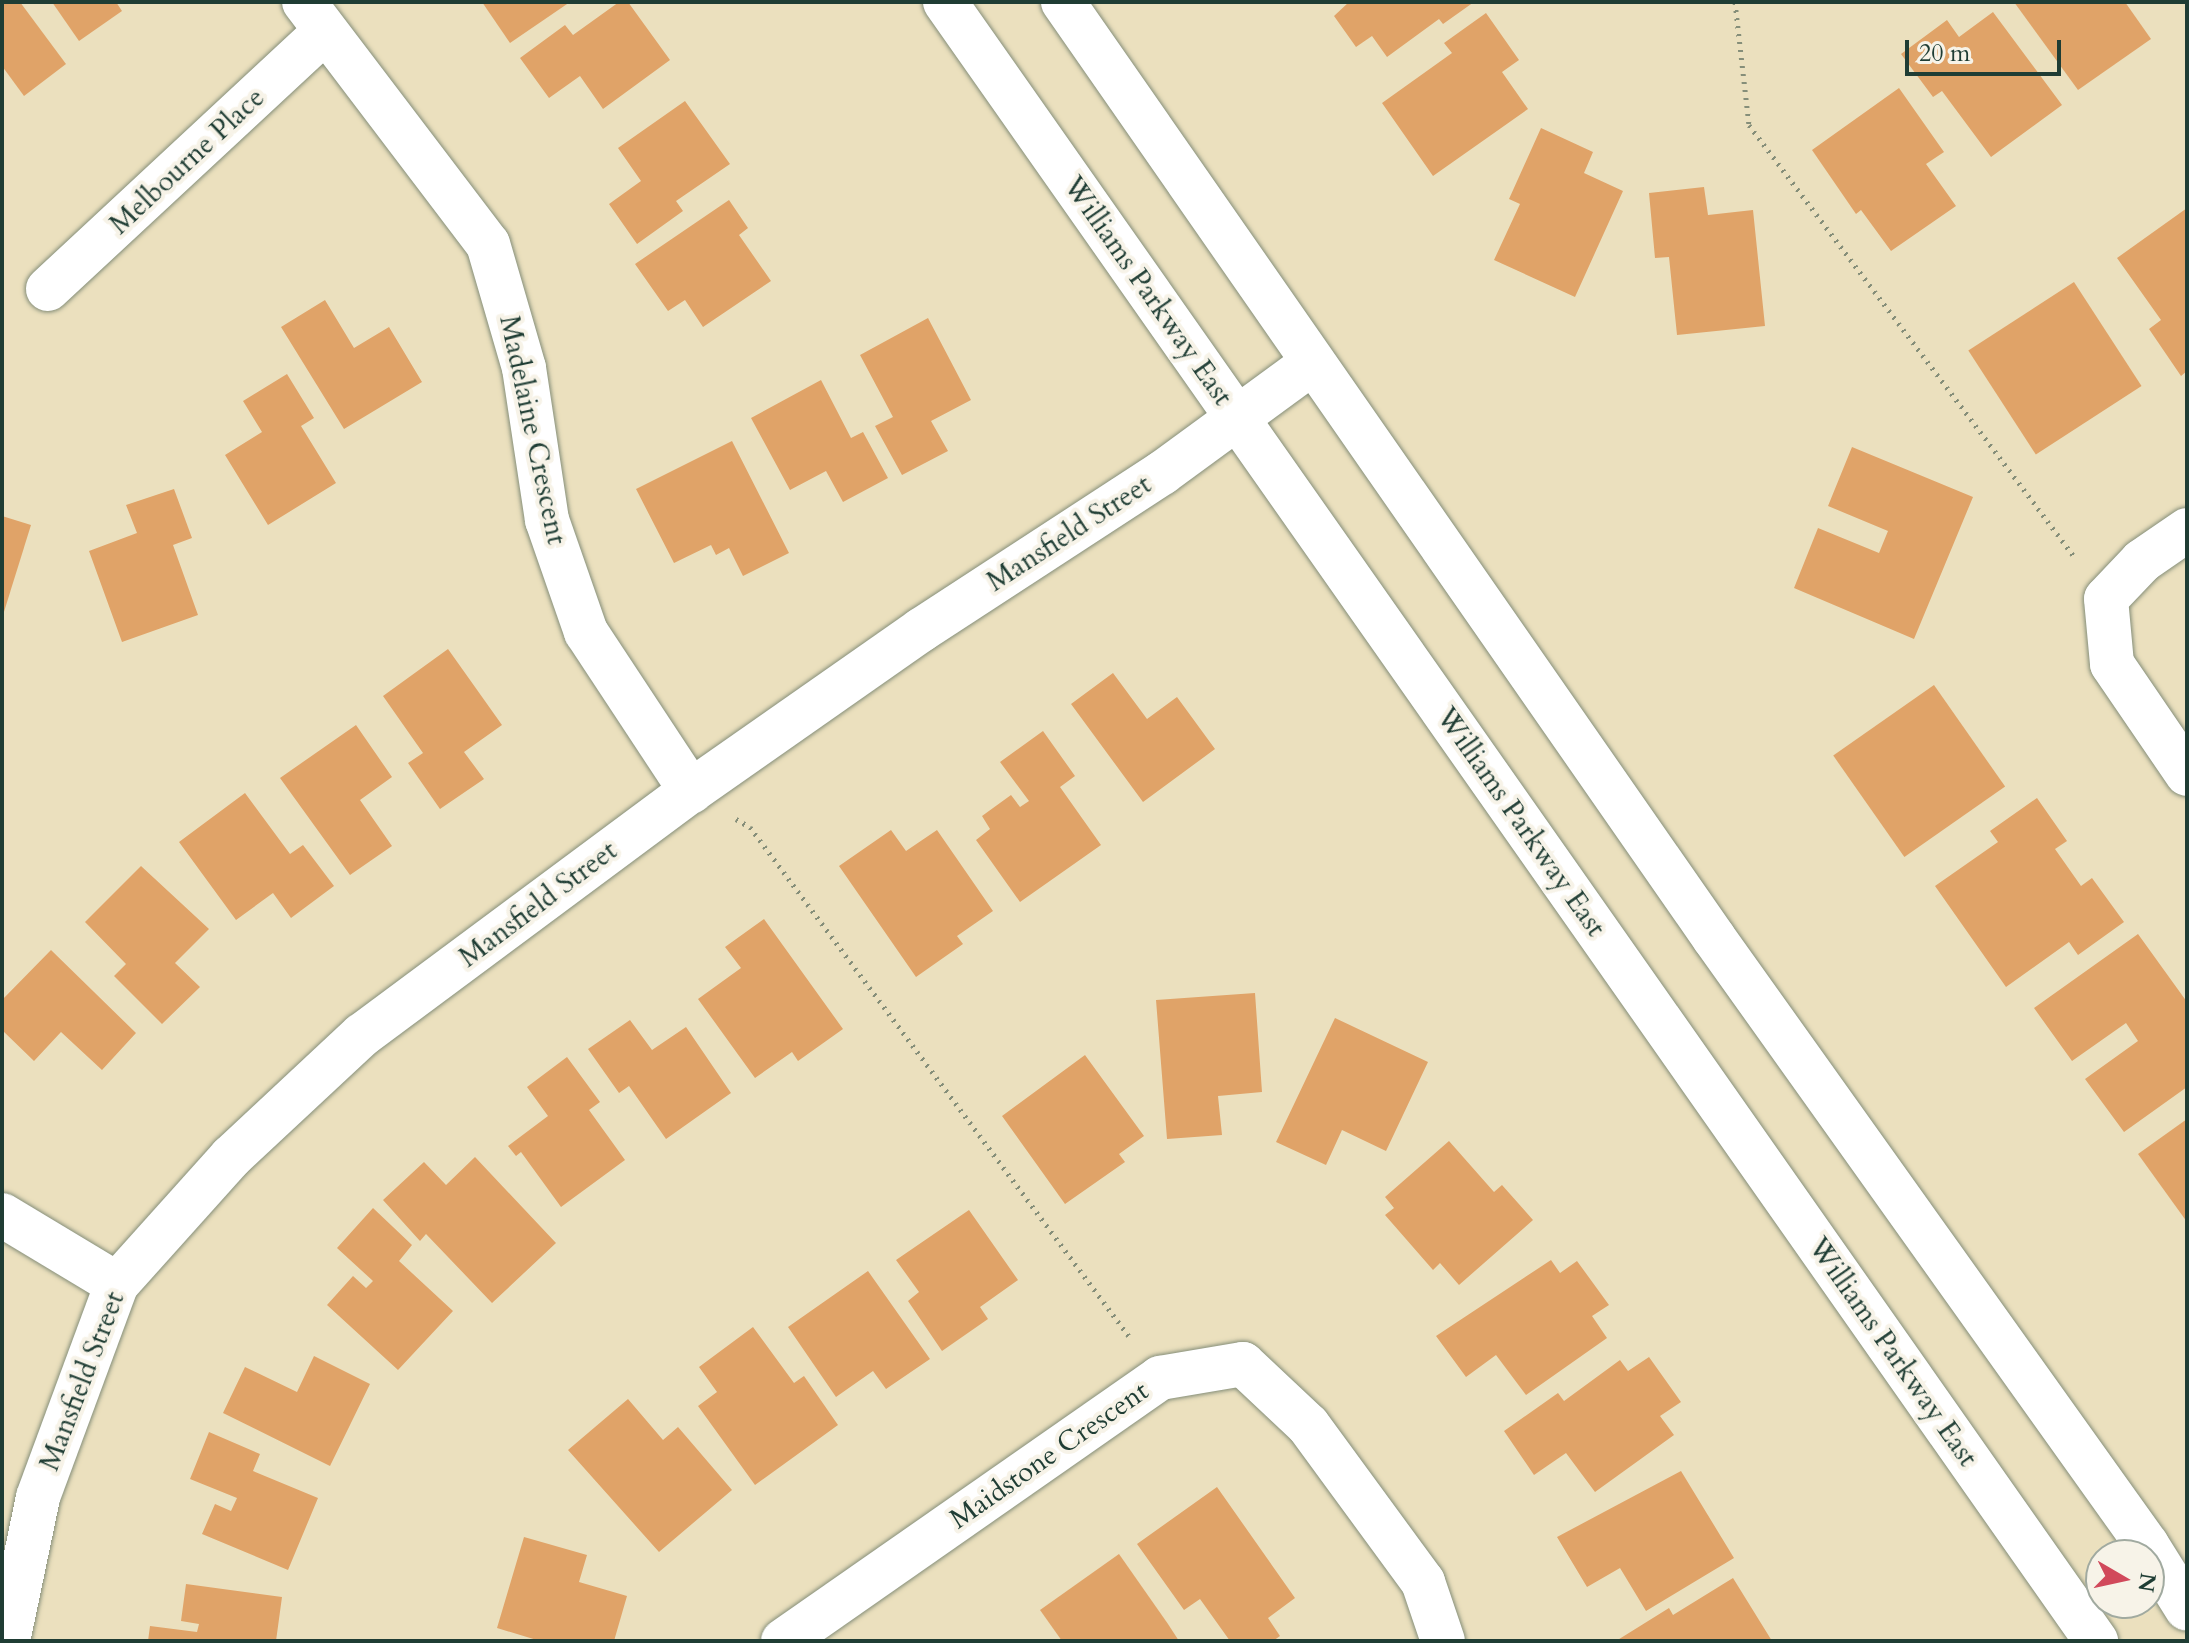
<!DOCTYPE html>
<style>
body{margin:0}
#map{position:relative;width:2189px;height:1643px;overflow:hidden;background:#ebe0be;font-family:Cardo,serif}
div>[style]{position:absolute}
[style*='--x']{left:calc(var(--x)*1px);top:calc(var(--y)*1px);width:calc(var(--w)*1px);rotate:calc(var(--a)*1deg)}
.building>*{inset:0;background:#e0a368;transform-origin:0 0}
.path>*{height:5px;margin-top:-2.5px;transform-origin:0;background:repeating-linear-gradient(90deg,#858e79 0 2px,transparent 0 8px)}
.roads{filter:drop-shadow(0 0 2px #858e79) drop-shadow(0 0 2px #858e79)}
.street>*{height:44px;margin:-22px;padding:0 22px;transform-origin:22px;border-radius:22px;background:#fff}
.secondary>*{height:44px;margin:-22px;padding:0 22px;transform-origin:22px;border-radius:22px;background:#fff}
span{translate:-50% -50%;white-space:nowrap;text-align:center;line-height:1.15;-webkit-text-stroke:8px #f7f3e8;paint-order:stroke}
.street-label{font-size:28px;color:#1f3d34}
.frame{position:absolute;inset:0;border:4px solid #1f3d34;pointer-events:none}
.north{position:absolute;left:2085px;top:1539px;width:80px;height:80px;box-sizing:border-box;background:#f7f3e8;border:2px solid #a1aaa0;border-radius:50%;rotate:99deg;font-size:22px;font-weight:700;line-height:32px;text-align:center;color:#1f3d34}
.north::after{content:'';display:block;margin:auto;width:28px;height:36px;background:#d1495b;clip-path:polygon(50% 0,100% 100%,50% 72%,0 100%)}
.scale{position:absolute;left:1905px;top:40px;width:156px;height:36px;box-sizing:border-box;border:4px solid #1f3d34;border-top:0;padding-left:10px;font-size:24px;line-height:28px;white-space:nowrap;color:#1f3d34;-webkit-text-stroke:6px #f7f3e8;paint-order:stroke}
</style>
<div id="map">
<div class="building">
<div style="clip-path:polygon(2px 2px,20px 2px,66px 64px,24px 96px,2px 66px)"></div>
<div style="clip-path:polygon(52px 2px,116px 2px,122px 11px,79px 41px)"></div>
<div style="clip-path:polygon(482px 2px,570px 2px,510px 43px)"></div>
<div style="clip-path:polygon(619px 2px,628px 2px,670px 60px,603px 109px,580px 76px,549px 98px,520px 58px,565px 25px,573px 35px)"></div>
<div style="clip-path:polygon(1349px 2px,1474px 2px,1443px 24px,1439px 19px,1387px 57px,1372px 36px,1356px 47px,1334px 16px)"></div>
<div style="clip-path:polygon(2014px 2px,2125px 2px,2151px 39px,2078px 90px)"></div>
<div style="clip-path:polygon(1993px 12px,2062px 105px,1991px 157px,1942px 91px,1933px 97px,1901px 54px,1947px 20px,1959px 37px)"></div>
<div style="clip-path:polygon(1486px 13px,1519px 60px,1502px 72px,1528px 109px,1433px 176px,1382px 103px,1452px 53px,1444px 43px)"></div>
<div style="clip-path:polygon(1899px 88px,1944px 152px,1926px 164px,1956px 206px,1891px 251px,1861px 210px,1856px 214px,1812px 150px)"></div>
<div style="clip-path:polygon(685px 101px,730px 164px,676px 201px,683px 211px,637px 244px,609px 204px,641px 181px,618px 148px)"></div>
<div style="clip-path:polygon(1541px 128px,1593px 152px,1584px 173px,1623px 191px,1575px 297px,1494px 260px,1520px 204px,1509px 199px)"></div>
<div style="clip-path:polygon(1704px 187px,1708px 215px,1753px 210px,1765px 326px,1677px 335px,1669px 257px,1655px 258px,1649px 193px)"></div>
<div style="clip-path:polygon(729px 200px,748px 228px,739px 235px,771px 281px,703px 327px,685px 300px,668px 311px,635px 264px)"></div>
<div style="clip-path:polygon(2187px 208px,2187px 371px,2181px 376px,2149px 329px,2161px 320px,2117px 258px)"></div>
<div style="left:2074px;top:282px;width:124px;height:126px;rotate:57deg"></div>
<div style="clip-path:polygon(325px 300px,354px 348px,389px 327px,422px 382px,344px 429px,281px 327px)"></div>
<div style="clip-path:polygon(928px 318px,971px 400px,931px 421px,948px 451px,902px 475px,875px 426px,893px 417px,860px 355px)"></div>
<div style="clip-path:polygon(287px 374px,314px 418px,301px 426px,336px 483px,268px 525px,225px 455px,262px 432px,243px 401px)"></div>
<div style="clip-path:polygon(821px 380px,851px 438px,863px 432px,888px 478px,843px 502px,826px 471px,790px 490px,751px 418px)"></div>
<div style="clip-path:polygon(732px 441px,789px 553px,743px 576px,729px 548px,716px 555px,711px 545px,674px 563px,636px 489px)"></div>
<div style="clip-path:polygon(1852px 447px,1973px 497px,1914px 639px,1794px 588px,1818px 528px,1879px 553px,1888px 531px,1828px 506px)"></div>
<div style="clip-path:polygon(174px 489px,192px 538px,173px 545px,198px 615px,122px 642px,89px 551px,137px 533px,126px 505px)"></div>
<div style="clip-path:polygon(2px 516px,31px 525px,3px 615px,2px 615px)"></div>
<div style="clip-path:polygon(448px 649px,502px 725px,464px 752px,484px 779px,440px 809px,408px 763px,423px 753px,383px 696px)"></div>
<div style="clip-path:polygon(1113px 673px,1147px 719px,1177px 697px,1215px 749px,1143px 802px,1071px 704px)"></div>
<div style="left:1934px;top:685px;width:124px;height:123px;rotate:55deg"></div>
<div style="clip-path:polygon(356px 725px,392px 777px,360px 800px,392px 846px,350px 875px,280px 778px)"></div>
<div style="clip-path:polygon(1043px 731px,1075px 776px,1060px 787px,1101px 845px,1020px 902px,976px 840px,990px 829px,982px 816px,1011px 795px,1020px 807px,1029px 801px,1000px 762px)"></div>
<div style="clip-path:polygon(245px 793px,290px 854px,303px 845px,334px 886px,291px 918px,273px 893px,236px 920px,179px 842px)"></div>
<div style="clip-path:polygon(2037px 798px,2067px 841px,2055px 849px,2081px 886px,2092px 878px,2124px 922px,2078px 955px,2069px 942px,2006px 987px,1935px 886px,1998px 842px,1990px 831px)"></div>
<div style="clip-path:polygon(891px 830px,906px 851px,937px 830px,993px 911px,957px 936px,963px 944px,916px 977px,839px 866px)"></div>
<div style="clip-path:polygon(141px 866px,209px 929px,175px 963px,200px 987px,162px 1024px,114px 976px,126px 964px,85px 922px)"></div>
<div style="clip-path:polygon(764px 919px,843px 1029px,798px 1061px,792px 1052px,755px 1078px,698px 999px,741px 968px,725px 947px)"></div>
<div style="clip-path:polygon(2138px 934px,2187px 1002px,2187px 1087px,2124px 1132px,2085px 1079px,2138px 1041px,2126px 1023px,2072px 1061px,2034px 1008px)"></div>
<div style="clip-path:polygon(51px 950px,136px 1033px,102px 1070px,61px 1032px,34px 1061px,2px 1030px,2px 1000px)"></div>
<div style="clip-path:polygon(1255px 993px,1262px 1092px,1218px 1096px,1222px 1135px,1167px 1139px,1156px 1000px)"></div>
<div style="clip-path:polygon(1335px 1018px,1428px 1062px,1386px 1151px,1342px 1130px,1326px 1165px,1276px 1142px)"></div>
<div style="clip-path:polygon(630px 1020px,652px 1050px,686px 1027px,731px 1093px,666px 1139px,629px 1086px,619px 1093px,588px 1049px)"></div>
<div style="clip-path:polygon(1085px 1055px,1144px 1136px,1119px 1154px,1125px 1162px,1065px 1204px,1002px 1116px)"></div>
<div style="clip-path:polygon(567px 1057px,600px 1102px,589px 1110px,625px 1160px,561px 1207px,521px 1152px,516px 1156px,508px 1146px,548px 1116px,527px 1087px)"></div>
<div style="clip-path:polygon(2187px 1119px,2187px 1222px,2138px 1154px)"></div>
<div style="clip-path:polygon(1449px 1141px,1494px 1192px,1502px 1185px,1533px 1220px,1459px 1285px,1440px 1263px,1433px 1270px,1385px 1215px,1394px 1208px,1385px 1197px)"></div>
<div style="clip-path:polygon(475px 1157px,556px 1243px,492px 1303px,426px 1234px,420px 1241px,383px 1200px,424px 1162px,446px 1185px)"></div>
<div style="clip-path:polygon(373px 1208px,412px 1245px,399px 1261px,453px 1311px,398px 1370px,327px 1305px,353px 1276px,366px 1288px,373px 1281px,337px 1248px)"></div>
<div style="clip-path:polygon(969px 1210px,1018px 1280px,980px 1307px,988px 1319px,942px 1351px,908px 1301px,919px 1292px,896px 1260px)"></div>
<div style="clip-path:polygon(1551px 1260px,1560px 1273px,1577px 1261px,1609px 1305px,1592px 1316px,1607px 1338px,1526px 1395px,1496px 1355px,1466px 1377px,1436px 1336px)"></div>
<div style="clip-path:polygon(868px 1271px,930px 1359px,886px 1389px,873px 1371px,836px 1397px,788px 1327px)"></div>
<div style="clip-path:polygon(753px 1327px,794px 1383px,804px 1376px,838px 1425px,755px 1485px,698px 1406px,717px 1392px,699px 1367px)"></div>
<div style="clip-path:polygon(314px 1356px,370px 1384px,330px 1466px,223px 1413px,245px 1367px,297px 1392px)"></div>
<div style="clip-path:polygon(1649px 1357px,1681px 1402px,1660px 1416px,1674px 1435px,1595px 1492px,1566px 1453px,1534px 1475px,1504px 1431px,1558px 1393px,1564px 1401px,1620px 1360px,1628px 1371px)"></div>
<div style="clip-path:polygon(628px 1399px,663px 1440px,678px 1427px,732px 1490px,659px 1552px,568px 1450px)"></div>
<div style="clip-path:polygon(209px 1432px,260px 1454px,253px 1471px,318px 1498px,288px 1570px,202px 1534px,215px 1504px,231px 1511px,237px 1498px,190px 1479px)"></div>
<div style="clip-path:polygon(1681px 1471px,1734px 1558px,1646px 1611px,1620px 1568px,1587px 1587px,1557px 1537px)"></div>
<div style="clip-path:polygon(1217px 1487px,1295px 1598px,1268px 1618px,1280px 1636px,1273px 1641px,1230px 1641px,1200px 1599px,1184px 1610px,1137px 1544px)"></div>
<div style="clip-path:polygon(524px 1537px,587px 1555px,579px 1582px,627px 1596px,614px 1641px,540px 1641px,497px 1628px)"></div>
<div style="clip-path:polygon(1119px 1554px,1168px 1624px,1179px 1641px,1062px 1641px,1040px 1610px)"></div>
<div style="clip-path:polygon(1733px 1578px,1772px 1641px,1616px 1641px,1669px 1608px,1673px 1615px)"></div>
<div style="clip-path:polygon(186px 1584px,282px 1597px,276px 1641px,148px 1641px,150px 1626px,197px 1632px,199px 1624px,181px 1621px)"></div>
</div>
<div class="path">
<div style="--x:1735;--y:2;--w:124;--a:83.5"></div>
<div style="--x:1749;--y:125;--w:543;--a:53"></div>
<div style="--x:736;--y:819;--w:16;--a:30"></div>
<div style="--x:750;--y:827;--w:638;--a:53.35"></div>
</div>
<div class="roads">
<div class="street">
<div style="--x:304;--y:2;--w:304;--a:52.8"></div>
<div style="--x:488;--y:244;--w:129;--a:73.8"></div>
<div style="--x:524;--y:368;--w:154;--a:81.4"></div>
<div style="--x:547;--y:520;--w:119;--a:70.8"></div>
<div style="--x:586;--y:632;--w:191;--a:56.6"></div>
<div style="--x:48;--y:289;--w:378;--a:-42.9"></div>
<div style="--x:2187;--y:530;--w:55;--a:145.4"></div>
<div style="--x:2142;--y:561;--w:52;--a:133.5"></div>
<div style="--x:2106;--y:599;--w:65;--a:84.7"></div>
<div style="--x:2112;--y:664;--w:133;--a:55.7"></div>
<div style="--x:2;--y:1215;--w:134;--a:31"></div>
<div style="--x:8;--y:1641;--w:147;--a:-78.2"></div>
<div style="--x:38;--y:1497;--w:227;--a:-69.7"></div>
<div style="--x:117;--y:1284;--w:171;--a:-48.1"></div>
<div style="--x:231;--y:1157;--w:179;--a:-43"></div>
<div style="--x:362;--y:1035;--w:410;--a:-36.6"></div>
<div style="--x:691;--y:791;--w:281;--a:-35"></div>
<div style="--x:921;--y:630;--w:288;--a:-33.1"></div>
<div style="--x:1162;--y:473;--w:185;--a:-36.2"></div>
<div style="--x:783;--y:1641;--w:460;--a:-34.9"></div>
<div style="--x:1160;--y:1378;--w:84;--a:-9.6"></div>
<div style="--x:1243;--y:1364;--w:89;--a:43.2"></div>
<div style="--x:1308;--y:1425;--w:195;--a:53.8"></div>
<div style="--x:1423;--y:1582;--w:62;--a:71.3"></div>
</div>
<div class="secondary">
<div style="--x:945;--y:2;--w:2003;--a:54.92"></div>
<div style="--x:1063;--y:2;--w:1140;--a:55.18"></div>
<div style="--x:1714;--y:938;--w:746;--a:54.5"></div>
<div style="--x:2147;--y:1545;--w:75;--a:58"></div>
</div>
</div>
<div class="street-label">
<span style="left:187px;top:161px;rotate:-43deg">Melbourne Place</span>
<span style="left:1148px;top:291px;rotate:55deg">Williams Parkway East</span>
<span style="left:533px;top:430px;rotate:78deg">Madelaine Crescent</span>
<span style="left:1069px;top:533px;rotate:-33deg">Mansfield Street</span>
<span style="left:1521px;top:822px;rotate:55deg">Williams Parkway East</span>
<span style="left:538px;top:904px;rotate:-37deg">Mansfield Street</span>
<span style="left:1893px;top:1352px;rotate:55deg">Williams Parkway East</span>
<span style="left:82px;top:1381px;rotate:-69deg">Mansfield Street</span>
<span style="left:1049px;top:1455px;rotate:-35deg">Maidstone Crescent</span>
</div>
<div class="frame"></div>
<div class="north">N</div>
<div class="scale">20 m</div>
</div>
